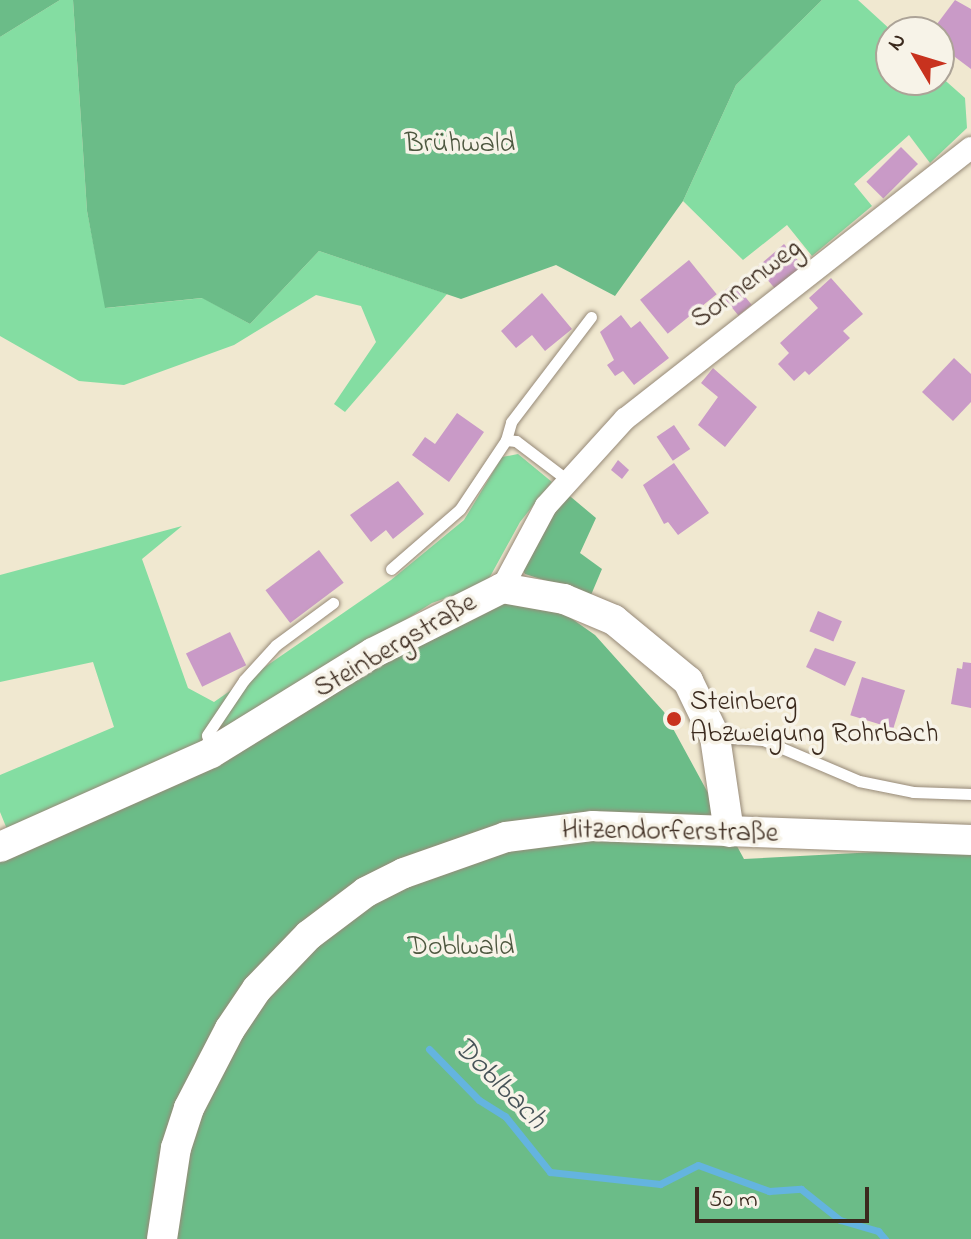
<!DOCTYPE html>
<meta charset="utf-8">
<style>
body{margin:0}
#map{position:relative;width:971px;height:1239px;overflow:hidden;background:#f0e8d0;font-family:"Indie Flower",sans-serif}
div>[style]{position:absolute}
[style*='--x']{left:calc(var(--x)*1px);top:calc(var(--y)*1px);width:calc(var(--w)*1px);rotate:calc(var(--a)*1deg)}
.green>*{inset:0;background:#84dda2}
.forest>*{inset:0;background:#6bbc88}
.stream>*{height:7px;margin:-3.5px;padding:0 3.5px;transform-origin:3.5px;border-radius:3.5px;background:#64b4df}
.building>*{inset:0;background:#c99ac7;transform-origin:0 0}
.roads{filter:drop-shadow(0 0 2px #968977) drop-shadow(0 0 2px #968977)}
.service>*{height:11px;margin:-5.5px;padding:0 5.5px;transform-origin:5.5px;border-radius:5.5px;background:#fff}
.minor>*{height:22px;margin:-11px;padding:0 11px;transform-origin:11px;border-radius:11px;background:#fff}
.secondary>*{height:30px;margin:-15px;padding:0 15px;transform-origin:15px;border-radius:15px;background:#fff}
.dots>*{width:22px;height:22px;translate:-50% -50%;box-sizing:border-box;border:4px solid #f7f3e8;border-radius:50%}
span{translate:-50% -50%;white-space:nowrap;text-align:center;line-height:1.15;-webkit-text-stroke:7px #f7f3e8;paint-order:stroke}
.park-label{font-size:28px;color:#4d573f}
.street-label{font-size:28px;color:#3b2a1e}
.poi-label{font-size:28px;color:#3b2a1e}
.left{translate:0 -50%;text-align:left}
.water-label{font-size:30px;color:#475358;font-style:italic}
.north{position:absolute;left:875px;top:16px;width:80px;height:80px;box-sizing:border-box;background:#f7f3e8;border:2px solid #aca397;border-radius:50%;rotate:308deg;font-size:22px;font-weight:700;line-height:32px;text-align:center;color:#3b2a1e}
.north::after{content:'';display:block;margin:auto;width:28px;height:36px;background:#c8321e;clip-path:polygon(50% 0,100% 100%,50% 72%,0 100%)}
.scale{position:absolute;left:695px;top:1187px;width:174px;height:36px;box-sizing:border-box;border:4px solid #3b2a1e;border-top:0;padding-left:10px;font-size:24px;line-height:28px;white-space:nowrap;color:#3b2a1e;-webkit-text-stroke:6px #f7f3e8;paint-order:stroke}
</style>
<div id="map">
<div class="green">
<div style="clip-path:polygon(60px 0,73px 0,87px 211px,106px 308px,203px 298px,250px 324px,319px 251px,447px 294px,345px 412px,334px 404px,376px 342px,361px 306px,316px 295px,234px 345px,124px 385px,79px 381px,0 336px,0 37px)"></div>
<div style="clip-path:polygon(822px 0,858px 0,893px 32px,891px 80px,939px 80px,939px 75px,965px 98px,967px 128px,930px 163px,909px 135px,854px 184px,872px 206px,812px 256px,787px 225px,743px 260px,683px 201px,736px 85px)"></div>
<div style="clip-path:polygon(518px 454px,552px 482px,520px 522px,486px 584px,432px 603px,256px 715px,9px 834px,0 812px,0 775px,114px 727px,93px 662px,0 682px,0 575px,182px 526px,142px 559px,188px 688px,214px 702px,391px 580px,464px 520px,502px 457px)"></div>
</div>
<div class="forest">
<div style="clip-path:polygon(0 0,60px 0,0 37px)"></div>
<div style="clip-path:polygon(73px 0,822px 0,736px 85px,683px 201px,615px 296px,556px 265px,461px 299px,319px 251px,250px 324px,202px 298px,105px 308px,87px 211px)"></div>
<div style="clip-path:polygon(565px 492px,596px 518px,580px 553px,602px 569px,591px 595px,525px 574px,519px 564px)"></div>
<div style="clip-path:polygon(501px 599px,558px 609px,595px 635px,664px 712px,744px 859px,971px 847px,971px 1239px,0 1239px,0 856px)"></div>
</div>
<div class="stream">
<div style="--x:429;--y:1049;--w:71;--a:45.6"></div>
<div style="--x:479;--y:1100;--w:31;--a:32"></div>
<div style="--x:505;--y:1116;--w:72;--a:51.2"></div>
<div style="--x:550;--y:1172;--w:111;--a:6.2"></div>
<div style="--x:660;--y:1184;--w:42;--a:-26.6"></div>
<div style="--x:698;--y:1165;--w:76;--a:20.1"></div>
<div style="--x:769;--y:1191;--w:32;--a:-4"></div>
<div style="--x:801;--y:1189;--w:50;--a:38.5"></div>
<div style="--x:840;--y:1220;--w:40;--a:16"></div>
<div style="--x:878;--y:1231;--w:11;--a:49"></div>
</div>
<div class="building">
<div style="clip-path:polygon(955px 0,971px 9px,971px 69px,939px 45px,939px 32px,931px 32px)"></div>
<div style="left:901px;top:147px;width:24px;height:49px;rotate:45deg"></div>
<div style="left:784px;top:244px;width:29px;height:36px;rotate:49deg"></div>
<div style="left:689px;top:260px;width:44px;height:63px;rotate:51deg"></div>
<div style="clip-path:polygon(831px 278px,863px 314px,843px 331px,850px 338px,809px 375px,805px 371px,794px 381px,778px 364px,789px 353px,780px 343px,818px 308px,809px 298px)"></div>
<div style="left:734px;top:283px;width:28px;height:17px;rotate:51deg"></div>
<div style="clip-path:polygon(542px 293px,572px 329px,545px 351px,532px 335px,516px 348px,501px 331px)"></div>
<div style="clip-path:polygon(621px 315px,631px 328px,640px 321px,669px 358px,634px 385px,623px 371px,615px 376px,607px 365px,614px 360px,600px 332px)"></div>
<div style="clip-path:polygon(954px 358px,971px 374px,971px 402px,953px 421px,922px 392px)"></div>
<div style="clip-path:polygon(713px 368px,757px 407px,725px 447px,698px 425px,718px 397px,701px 383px)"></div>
<div style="clip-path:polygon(457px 413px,484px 432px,449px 482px,412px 455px,425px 437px,435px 444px)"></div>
<div style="left:674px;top:425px;width:29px;height:21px;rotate:56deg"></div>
<div style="clip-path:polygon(618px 460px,629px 470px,622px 479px,611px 470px)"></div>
<div style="clip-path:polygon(674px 463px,709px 513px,678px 535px,668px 522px,664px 524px,643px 485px)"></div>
<div style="clip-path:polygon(398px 481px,424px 514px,393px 539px,386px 530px,371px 542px,350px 515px)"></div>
<div style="left:319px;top:550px;width:41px;height:67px;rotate:53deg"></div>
<div style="left:818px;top:611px;width:26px;height:22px;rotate:23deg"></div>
<div style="left:230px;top:632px;width:37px;height:49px;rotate:64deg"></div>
<div style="clip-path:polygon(815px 648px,856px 662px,845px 686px,806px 667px)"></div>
<div style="clip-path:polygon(963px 662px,971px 663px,971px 708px,951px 704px,957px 668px,962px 669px)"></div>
<div style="left:862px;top:677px;width:45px;height:40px;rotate:17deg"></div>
</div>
<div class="roads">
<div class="service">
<div style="--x:506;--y:440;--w:19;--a:-74"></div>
<div style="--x:511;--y:422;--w:132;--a:-52.7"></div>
<div style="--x:391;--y:569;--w:91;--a:-41"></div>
<div style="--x:460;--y:509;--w:83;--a:-56.3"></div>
<div style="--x:506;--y:440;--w:10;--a:6"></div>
<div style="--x:516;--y:441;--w:63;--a:37.2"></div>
<div style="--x:716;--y:737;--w:47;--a:3.7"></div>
<div style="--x:763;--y:740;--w:104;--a:23.1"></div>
<div style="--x:859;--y:781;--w:55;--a:11.5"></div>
<div style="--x:913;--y:792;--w:58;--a:2"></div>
<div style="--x:211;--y:752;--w:17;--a:-103"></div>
<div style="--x:207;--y:735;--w:66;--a:-56.1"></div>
<div style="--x:244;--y:680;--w:47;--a:-47.6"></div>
<div style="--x:276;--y:645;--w:71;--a:-36.4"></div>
</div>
<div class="minor">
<div style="--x:502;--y:588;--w:93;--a:-61.8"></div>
<div style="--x:546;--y:506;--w:118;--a:-47.8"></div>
<div style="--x:625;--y:419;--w:439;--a:-38.1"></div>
</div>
<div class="secondary">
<div style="--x:0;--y:847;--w:231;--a:-24"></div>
<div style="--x:211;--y:753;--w:190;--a:-31.7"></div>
<div style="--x:373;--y:653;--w:144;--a:-26.7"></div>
<div style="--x:502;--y:588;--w:63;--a:10.1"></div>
<div style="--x:564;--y:599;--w:54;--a:22.8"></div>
<div style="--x:614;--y:620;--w:96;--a:39.5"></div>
<div style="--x:688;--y:681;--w:62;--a:64.3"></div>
<div style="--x:715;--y:737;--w:96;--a:81.6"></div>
<div style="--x:162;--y:1239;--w:92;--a:-81.3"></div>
<div style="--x:176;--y:1148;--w:42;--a:-72"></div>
<div style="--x:189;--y:1108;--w:89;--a:-62.6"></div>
<div style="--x:230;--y:1029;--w:48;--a:-56"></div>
<div style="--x:257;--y:989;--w:75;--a:-46.1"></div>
<div style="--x:309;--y:935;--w:71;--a:-37"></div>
<div style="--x:366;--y:892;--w:42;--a:-26.6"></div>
<div style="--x:404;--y:873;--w:108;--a:-19.4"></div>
<div style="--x:506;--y:837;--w:88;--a:-7.2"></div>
<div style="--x:593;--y:826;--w:378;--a:2.1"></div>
</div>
</div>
<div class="dots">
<div style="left:674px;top:719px;background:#c8321e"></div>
</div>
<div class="park-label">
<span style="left:460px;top:145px">Brühwald</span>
<span style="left:461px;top:948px">Doblwald</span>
</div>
<div class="street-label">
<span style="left:747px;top:285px;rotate:-37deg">Sonnenweg</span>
<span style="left:396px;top:647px;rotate:-30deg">Steinbergstraße</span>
<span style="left:670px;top:833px;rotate:1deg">Hitzendorferstraße</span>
</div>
<div class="poi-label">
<span class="left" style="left:690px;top:719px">Steinberg<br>Abzweigung Rohrbach</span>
</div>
<div class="water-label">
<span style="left:499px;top:1084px;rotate:45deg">Doblbach</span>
</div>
<div class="north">N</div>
<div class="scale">50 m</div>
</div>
